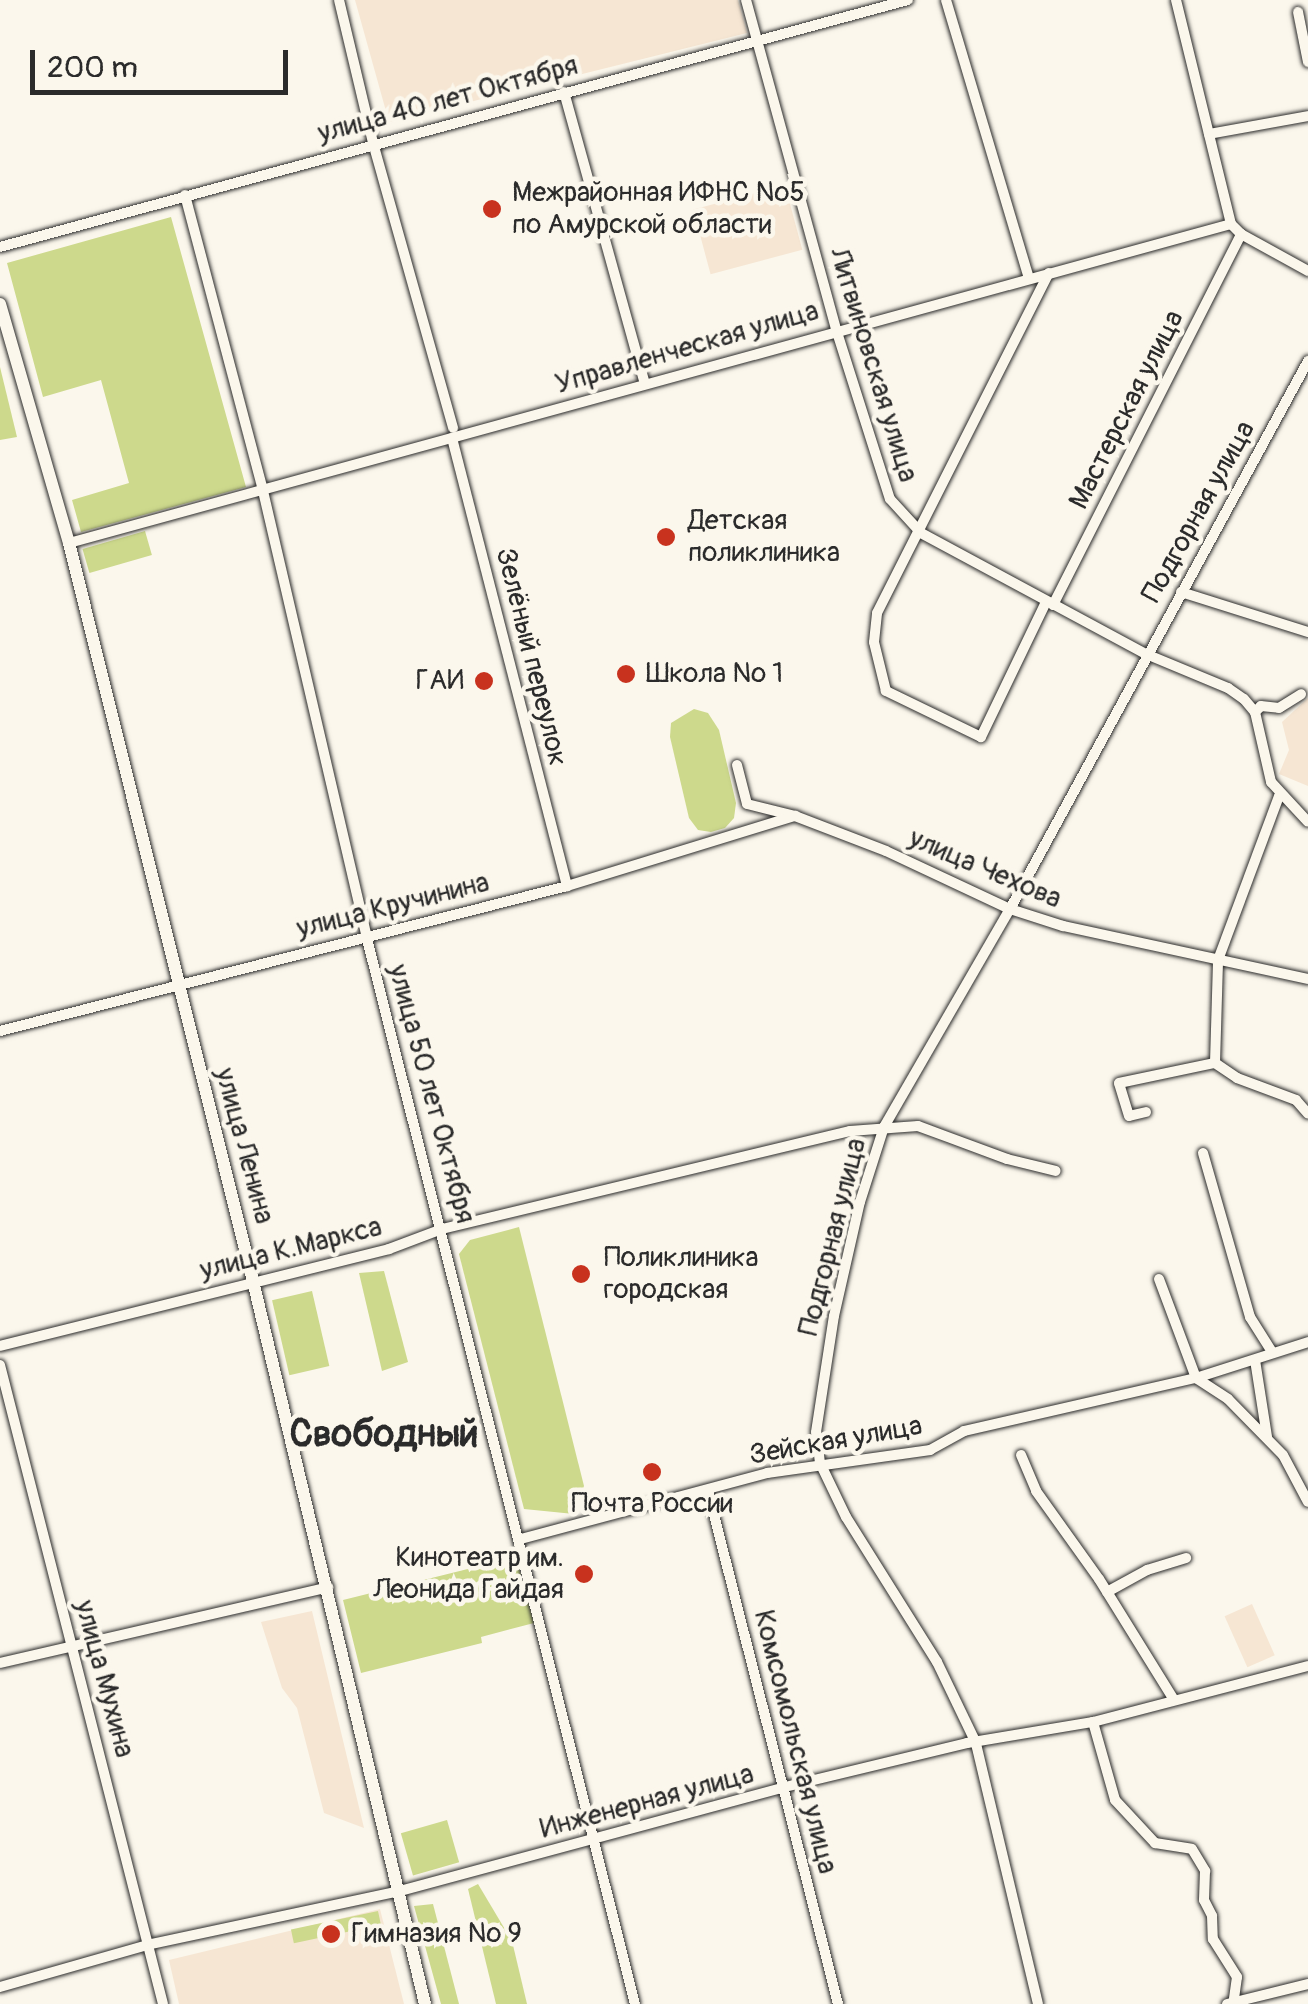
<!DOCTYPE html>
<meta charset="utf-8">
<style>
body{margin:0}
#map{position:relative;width:1308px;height:2004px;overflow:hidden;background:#fbf7ec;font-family:Pangolin,sans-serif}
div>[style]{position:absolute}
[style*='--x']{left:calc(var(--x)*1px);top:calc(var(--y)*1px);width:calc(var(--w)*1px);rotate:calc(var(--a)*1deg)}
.built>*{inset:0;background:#f6e6d3;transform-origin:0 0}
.green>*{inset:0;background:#cdd98c;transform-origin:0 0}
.roads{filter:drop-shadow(0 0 2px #2b2b2b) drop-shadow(0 0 2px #2b2b2b)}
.minor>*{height:10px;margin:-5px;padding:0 5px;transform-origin:5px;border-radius:5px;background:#fbf7ec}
.major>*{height:12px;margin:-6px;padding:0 6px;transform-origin:6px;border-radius:6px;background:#fbf7ec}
.dots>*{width:28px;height:28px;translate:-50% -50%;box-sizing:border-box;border:5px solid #fbf7ec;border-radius:50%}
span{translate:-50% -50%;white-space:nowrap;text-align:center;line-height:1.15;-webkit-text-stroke:9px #fbf7ec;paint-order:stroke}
.street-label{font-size:28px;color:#2b2b2b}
.poi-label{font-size:28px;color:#2b2b2b}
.left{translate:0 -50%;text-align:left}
.right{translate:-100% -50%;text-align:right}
.district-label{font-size:38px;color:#2b2b2b;font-weight:700}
.scale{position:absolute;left:30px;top:50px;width:258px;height:45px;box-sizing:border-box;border:5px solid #2b2b2b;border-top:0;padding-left:12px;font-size:30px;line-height:35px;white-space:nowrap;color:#2b2b2b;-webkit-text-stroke:8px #fbf7ec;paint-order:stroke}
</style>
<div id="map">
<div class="built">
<div style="clip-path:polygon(355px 0,738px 0,747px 33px,389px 122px)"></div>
<div style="left:785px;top:185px;width:67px;height:95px;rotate:75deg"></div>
<div style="clip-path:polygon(1308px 698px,1308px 786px,1279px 774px,1289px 750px,1282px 722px)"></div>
<div style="left:1252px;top:1604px;width:56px;height:30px;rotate:66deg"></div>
<div style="clip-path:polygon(312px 1611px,364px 1828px,324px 1813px,297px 1708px,282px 1688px,261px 1622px)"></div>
<div style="clip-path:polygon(380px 1909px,404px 2004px,179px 2004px,169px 1960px)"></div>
</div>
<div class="green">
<div style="clip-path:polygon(171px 217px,246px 487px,81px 532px,72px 500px,129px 483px,101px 380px,43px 397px,7px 263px)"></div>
<div style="clip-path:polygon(0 367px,17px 437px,0 440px)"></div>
<div style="left:145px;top:531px;width:25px;height:65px;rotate:74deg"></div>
<div style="clip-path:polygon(694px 709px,708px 713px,719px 730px,736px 803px,734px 818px,725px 828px,711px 832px,698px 830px,689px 818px,670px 737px,671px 723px)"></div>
<div style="clip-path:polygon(519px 1227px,584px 1486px,574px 1514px,524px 1509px,459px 1254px,470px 1240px)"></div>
<div style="clip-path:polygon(384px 1271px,408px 1362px,382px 1371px,359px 1273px)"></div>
<div style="left:312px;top:1291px;width:77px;height:41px;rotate:77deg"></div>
<div style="clip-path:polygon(516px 1557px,534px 1623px,481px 1637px,482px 1643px,361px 1673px,343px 1600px)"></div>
<div style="left:447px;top:1820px;width:44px;height:48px;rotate:74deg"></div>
<div style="clip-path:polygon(478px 1884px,512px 1941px,527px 2004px,496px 2004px,468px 1889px)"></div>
<div style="clip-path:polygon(433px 1904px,459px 2004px,441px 2004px,414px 1906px)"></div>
<div style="left:378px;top:1911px;width:14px;height:89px;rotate:78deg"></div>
</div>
<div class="roads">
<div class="minor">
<div style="--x:339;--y:0;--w:147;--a:76.6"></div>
<div style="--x:373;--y:143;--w:296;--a:74.3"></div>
<div style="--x:746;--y:0;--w:341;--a:74.7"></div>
<div style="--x:836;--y:329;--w:178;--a:72.4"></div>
<div style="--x:890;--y:499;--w:46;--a:47.6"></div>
<div style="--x:921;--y:533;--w:255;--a:28.3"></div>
<div style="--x:1146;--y:654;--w:89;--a:22.5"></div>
<div style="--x:1228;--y:688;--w:19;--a:35"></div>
<div style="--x:1244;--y:699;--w:17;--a:50"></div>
<div style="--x:1255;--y:712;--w:72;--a:77.1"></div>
<div style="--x:1271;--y:782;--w:54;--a:47.2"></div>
<div style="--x:946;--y:0;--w:290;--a:73.4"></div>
<div style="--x:1176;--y:0;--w:231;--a:76.2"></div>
<div style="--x:1231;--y:224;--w:14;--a:45"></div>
<div style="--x:1241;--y:234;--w:77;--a:28.9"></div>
<div style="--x:1298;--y:12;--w:51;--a:78.7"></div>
<div style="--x:564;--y:92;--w:303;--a:74.5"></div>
<div style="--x:1209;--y:134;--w:101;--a:-10.3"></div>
<div style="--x:185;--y:195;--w:306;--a:75.2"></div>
<div style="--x:263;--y:491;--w:456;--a:76.9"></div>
<div style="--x:366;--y:935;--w:1102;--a:75.88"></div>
<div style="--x:0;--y:247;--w:941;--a:-15.22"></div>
<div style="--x:452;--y:438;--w:463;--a:75.6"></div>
<div style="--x:69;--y:543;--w:1205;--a:-15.35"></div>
<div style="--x:1181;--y:592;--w:133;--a:17.5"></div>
<div style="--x:1046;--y:602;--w:150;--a:115.7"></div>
<div style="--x:981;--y:737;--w:106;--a:-154.2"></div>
<div style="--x:886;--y:691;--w:50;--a:-103.8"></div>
<div style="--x:874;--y:642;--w:29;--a:-84"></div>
<div style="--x:877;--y:613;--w:381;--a:-63.2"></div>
<div style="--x:1053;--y:605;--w:416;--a:-63.1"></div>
<div style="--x:1255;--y:712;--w:8;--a:-45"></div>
<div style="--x:1261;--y:706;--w:18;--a:6"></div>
<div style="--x:1279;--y:708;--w:26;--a:-32"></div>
<div style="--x:737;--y:765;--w:40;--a:75.6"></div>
<div style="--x:747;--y:804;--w:49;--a:14"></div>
<div style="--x:795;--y:816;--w:97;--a:21"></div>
<div style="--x:886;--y:851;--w:137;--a:25.1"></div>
<div style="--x:1010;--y:909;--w:56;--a:17.8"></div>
<div style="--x:1063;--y:926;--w:251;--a:12.2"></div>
<div style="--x:0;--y:1031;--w:585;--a:-14.34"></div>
<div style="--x:567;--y:886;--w:239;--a:-17.1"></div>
<div style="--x:1215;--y:1063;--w:103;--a:-88.3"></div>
<div style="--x:1218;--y:960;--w:175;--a:-69.6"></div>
<div style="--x:1146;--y:1112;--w:17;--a:167"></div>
<div style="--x:1129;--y:1116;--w:34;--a:-107"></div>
<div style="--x:1119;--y:1083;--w:98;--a:-11.8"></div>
<div style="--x:1215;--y:1063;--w:27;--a:34"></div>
<div style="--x:1237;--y:1078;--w:63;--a:20.4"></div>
<div style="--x:1296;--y:1100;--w:18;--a:49"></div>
<div style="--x:1203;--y:1153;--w:171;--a:74"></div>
<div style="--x:1250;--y:1317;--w:41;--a:57.8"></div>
<div style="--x:1159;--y:1279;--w:106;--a:69.5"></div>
<div style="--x:1196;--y:1378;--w:38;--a:33"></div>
<div style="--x:1228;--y:1399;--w:78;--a:45.5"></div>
<div style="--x:1283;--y:1455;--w:53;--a:62"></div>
<div style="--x:0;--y:1346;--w:401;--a:-14"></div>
<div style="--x:389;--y:1249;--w:57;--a:-20.7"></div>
<div style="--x:442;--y:1229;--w:420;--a:-13.5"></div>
<div style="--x:850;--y:1131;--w:68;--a:-4.2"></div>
<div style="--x:918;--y:1126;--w:95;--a:20.3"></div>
<div style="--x:1007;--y:1159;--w:50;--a:13.8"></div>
<div style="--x:1255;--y:1360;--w:78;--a:81.1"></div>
<div style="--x:0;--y:1365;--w:659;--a:75.69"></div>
<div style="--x:1021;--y:1455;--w:39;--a:67"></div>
<div style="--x:1036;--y:1491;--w:108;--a:54.4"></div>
<div style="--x:1099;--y:1579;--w:142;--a:58.2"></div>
<div style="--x:708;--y:1491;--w:529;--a:75.78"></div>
<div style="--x:521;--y:1539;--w:255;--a:-15"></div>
<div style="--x:767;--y:1473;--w:165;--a:-8"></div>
<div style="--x:930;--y:1450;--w:39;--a:-29"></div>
<div style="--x:964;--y:1431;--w:238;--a:-12.9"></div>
<div style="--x:1196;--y:1378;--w:118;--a:-17.8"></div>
<div style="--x:1107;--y:1592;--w:46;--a:-28.8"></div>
<div style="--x:1147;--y:1570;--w:41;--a:-17.1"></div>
<div style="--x:0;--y:1663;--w:337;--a:-13"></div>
<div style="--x:1093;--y:1722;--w:81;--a:74.2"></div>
<div style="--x:1115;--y:1800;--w:59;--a:47.1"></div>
<div style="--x:1155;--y:1843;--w:37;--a:9"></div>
<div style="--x:1192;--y:1849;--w:26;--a:59"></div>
<div style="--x:1205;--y:1871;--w:29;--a:92"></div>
<div style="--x:1204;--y:1900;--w:18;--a:63"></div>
<div style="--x:1212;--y:1916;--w:23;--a:88"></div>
<div style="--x:1213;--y:1939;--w:45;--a:57.7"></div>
<div style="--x:1237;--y:1977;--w:27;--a:98"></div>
<div style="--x:0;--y:1987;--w:157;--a:-15.9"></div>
<div style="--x:151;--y:1944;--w:250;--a:-12"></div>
<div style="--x:396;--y:1892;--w:403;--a:-15.1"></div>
<div style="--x:785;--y:1787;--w:187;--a:-13.6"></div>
<div style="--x:967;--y:1743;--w:128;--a:-9.5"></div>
<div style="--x:1093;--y:1722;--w:222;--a:-14.6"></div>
<div style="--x:1038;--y:2004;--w:268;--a:-103.4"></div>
<div style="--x:976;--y:1743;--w:90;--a:-115.7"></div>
<div style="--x:937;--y:1662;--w:171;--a:-122.1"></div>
<div style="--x:846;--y:1517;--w:60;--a:-115.7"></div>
<div style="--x:820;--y:1463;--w:31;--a:-97"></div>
<div style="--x:816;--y:1432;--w:117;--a:-81.2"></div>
<div style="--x:834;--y:1316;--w:117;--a:-77.2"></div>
<div style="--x:860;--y:1202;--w:79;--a:-72.3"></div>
<div style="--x:884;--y:1127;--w:252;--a:-60"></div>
<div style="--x:1010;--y:909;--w:624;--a:-61.46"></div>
<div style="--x:1227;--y:2004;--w:83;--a:-13.9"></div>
</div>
<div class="major">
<div style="--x:0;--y:304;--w:249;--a:73.9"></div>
<div style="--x:69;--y:543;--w:761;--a:76"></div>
<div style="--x:253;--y:1281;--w:743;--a:76.62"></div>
</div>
</div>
<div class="dots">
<div style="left:492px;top:209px;background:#c8321e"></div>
<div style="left:666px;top:537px;background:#c8321e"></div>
<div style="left:626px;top:674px;background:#c8321e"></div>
<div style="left:484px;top:681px;background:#c8321e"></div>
<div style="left:581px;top:1274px;background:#c8321e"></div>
<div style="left:652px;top:1472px;background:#c8321e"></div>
<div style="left:584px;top:1574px;background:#c8321e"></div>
<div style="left:331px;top:1934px;background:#c8321e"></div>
</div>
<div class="street-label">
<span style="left:448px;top:100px;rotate:-15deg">улица 40 лет Октября</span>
<span style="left:687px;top:348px;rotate:-16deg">Управленческая улица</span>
<span style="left:873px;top:365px;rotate:73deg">Литвиновская улица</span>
<span style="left:1127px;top:410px;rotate:-63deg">Мастерская улица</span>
<span style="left:1199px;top:512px;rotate:-61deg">Подгорная улица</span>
<span style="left:531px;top:657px;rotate:76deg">Зелёный переулок</span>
<span style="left:985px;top:869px;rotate:23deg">улица Чехова</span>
<span style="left:393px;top:906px;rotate:-14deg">улица Кручинина</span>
<span style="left:431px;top:1094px;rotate:75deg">улица 50 лет Октября</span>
<span style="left:244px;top:1146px;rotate:75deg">улица Ленина</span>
<span style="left:833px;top:1237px;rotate:-76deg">Подгорная улица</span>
<span style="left:291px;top:1249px;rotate:-14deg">улица К.Маркса</span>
<span style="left:836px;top:1441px;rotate:-10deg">Зейская улица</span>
<span style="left:104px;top:1679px;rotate:75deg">улица Мухина</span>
<span style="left:795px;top:1742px;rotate:76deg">Комсомольская улица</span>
<span style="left:647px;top:1802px;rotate:-15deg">Инженерная улица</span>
</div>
<div class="poi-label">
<span class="left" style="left:512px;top:209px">Межрайонная ИФНС №5<br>по Амурской области</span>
<span class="left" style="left:688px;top:537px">Детская<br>поликлиника</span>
<span class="left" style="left:646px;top:674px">Школа № 1</span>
<span class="right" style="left:464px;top:681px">ГАИ</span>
<span class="left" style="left:604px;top:1274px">Поликлиника<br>городская</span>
<span style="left:652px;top:1504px">Почта России</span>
<span class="right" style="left:564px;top:1574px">Кинотеатр им.<br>Леонида Гайдая</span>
<span class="left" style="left:351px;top:1934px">Гимназия № 9</span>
</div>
<div class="district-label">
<span style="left:384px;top:1435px">Свободный</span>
</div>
<div class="scale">200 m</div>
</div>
